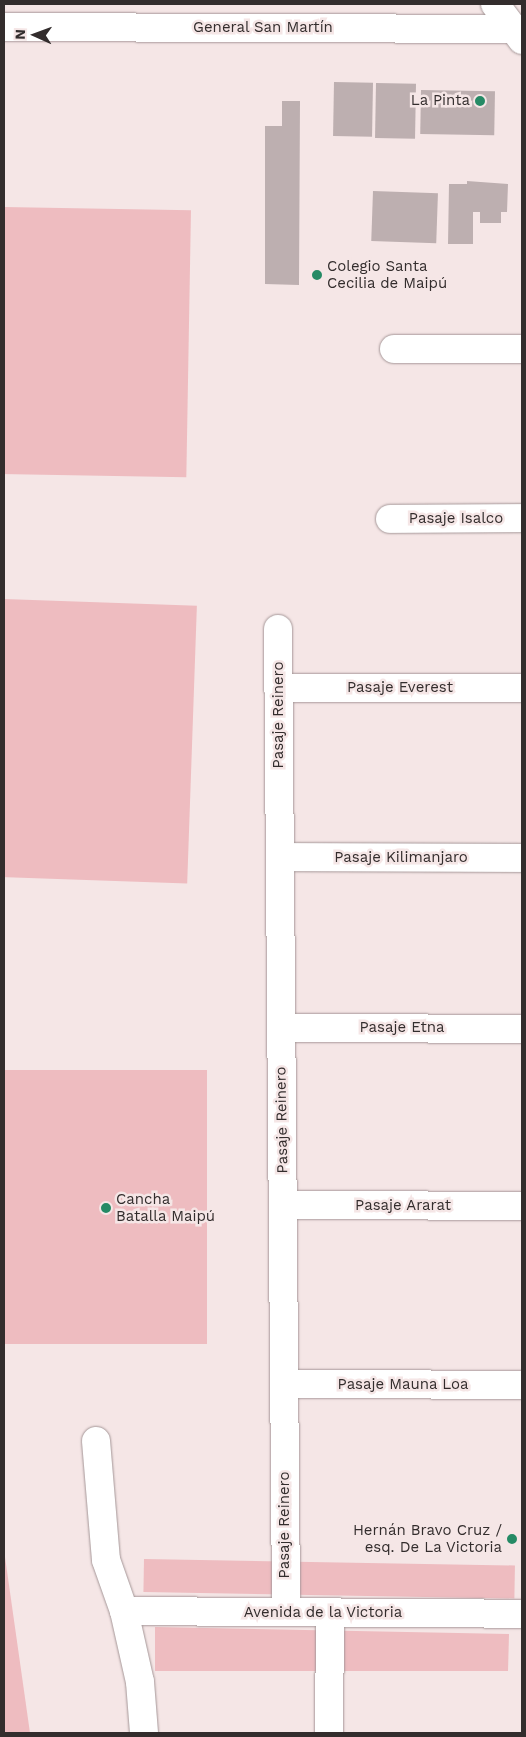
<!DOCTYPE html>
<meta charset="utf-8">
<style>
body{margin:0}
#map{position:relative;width:526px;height:1737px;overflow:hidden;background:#f5e6e6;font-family:"Work Sans",sans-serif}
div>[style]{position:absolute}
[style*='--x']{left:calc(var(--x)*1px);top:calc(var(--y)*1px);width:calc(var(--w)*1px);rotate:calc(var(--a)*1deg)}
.green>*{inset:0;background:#eebcc0;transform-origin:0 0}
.building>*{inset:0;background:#bdafb0;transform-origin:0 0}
.roads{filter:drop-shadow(0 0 1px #a59798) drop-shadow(0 0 1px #a59798)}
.minor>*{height:28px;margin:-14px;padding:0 14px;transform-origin:14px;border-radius:14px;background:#fff}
.major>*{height:28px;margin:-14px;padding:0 14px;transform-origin:14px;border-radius:14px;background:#fff}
.dots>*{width:14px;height:14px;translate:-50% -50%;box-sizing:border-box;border:2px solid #f5e6e6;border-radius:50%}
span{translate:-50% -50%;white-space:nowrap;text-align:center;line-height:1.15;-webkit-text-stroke:5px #f5e6e6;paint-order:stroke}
.street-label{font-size:15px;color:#332d2d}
.poi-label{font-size:15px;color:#332d2d}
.right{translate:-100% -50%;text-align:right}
.left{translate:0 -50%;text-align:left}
.frame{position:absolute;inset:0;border:5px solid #332d2d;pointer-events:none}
.north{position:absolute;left:10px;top:10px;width:50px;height:50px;-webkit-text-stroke:4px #f5e6e6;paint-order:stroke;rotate:272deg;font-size:14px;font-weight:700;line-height:20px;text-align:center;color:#332d2d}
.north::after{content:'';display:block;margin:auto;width:18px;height:22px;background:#332d2d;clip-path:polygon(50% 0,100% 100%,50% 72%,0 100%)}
</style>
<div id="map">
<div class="green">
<div style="left:4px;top:207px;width:187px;height:267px;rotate:1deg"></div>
<div style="left:4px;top:599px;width:193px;height:278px;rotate:2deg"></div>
<div style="left:207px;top:1070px;width:274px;height:203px;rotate:90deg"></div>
<div style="clip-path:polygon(4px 1550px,30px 1733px,4px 1733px)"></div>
<div style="left:144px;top:1559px;width:371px;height:33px;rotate:1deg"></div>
<div style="clip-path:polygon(155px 1627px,509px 1634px,508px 1671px,155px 1671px)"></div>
</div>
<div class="building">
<div style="left:334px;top:82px;width:39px;height:54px;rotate:1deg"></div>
<div style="left:376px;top:83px;width:40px;height:55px;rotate:1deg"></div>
<div style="left:421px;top:90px;width:74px;height:44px;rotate:1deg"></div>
<div style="clip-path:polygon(282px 101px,300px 101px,299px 285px,265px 284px,265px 126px,282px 126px)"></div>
<div style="clip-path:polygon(467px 181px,508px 184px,507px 212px,501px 212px,501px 223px,480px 223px,480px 212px,473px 212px,473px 244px,448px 244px,449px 184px,467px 184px)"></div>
<div style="left:373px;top:191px;width:65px;height:50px;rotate:2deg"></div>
</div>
<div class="roads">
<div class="minor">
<div style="--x:4;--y:27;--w:518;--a:0.22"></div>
<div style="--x:394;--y:349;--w:128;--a:0"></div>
<div style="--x:390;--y:519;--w:132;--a:-0.4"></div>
<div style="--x:278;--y:629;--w:983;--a:89.53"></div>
<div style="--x:278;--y:688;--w:244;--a:0"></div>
<div style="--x:280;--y:857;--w:242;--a:0.2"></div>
<div style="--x:281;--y:1028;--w:241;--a:0.2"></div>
<div style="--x:283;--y:1205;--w:239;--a:0.2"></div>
<div style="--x:284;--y:1384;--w:238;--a:0.2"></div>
<div style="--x:96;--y:1441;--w:119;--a:85.2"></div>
<div style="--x:106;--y:1560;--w:54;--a:70.6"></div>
<div style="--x:124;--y:1611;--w:73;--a:77.3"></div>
<div style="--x:140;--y:1682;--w:51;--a:85.5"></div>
<div style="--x:124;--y:1611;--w:398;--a:0.4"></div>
<div style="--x:329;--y:1733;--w:120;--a:-89.5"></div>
</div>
<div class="major">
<div style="--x:495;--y:4;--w:45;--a:53.1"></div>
</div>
</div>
<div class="dots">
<div style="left:480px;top:101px;background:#258a65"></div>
<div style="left:317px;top:275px;background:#258a65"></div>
<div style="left:106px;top:1208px;background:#258a65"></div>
<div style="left:512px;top:1539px;background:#258a65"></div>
</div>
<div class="street-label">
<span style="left:263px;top:28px">General San Martín</span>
<span style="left:456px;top:519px">Pasaje Isalco</span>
<span style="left:400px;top:688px">Pasaje Everest</span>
<span style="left:279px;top:715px;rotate:-90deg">Pasaje Reinero</span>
<span style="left:401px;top:858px">Pasaje Kilimanjaro</span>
<span style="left:402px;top:1028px">Pasaje Etna</span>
<span style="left:282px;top:1120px;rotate:-91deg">Pasaje Reinero</span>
<span style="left:403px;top:1206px">Pasaje Ararat</span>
<span style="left:403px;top:1385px">Pasaje Mauna Loa</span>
<span style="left:285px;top:1525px;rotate:-90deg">Pasaje Reinero</span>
<span style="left:323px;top:1613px">Avenida de la Victoria</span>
</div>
<div class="poi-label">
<span class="right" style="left:470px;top:101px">La Pinta</span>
<span class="left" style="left:327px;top:275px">Colegio Santa<br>Cecilia de Maipú</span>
<span class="left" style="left:116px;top:1208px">Cancha<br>Batalla Maipú</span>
<span class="right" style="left:502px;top:1539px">Hernán Bravo Cruz /<br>esq. De La Victoria</span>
</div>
<div class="frame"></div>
<div class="north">N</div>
</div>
